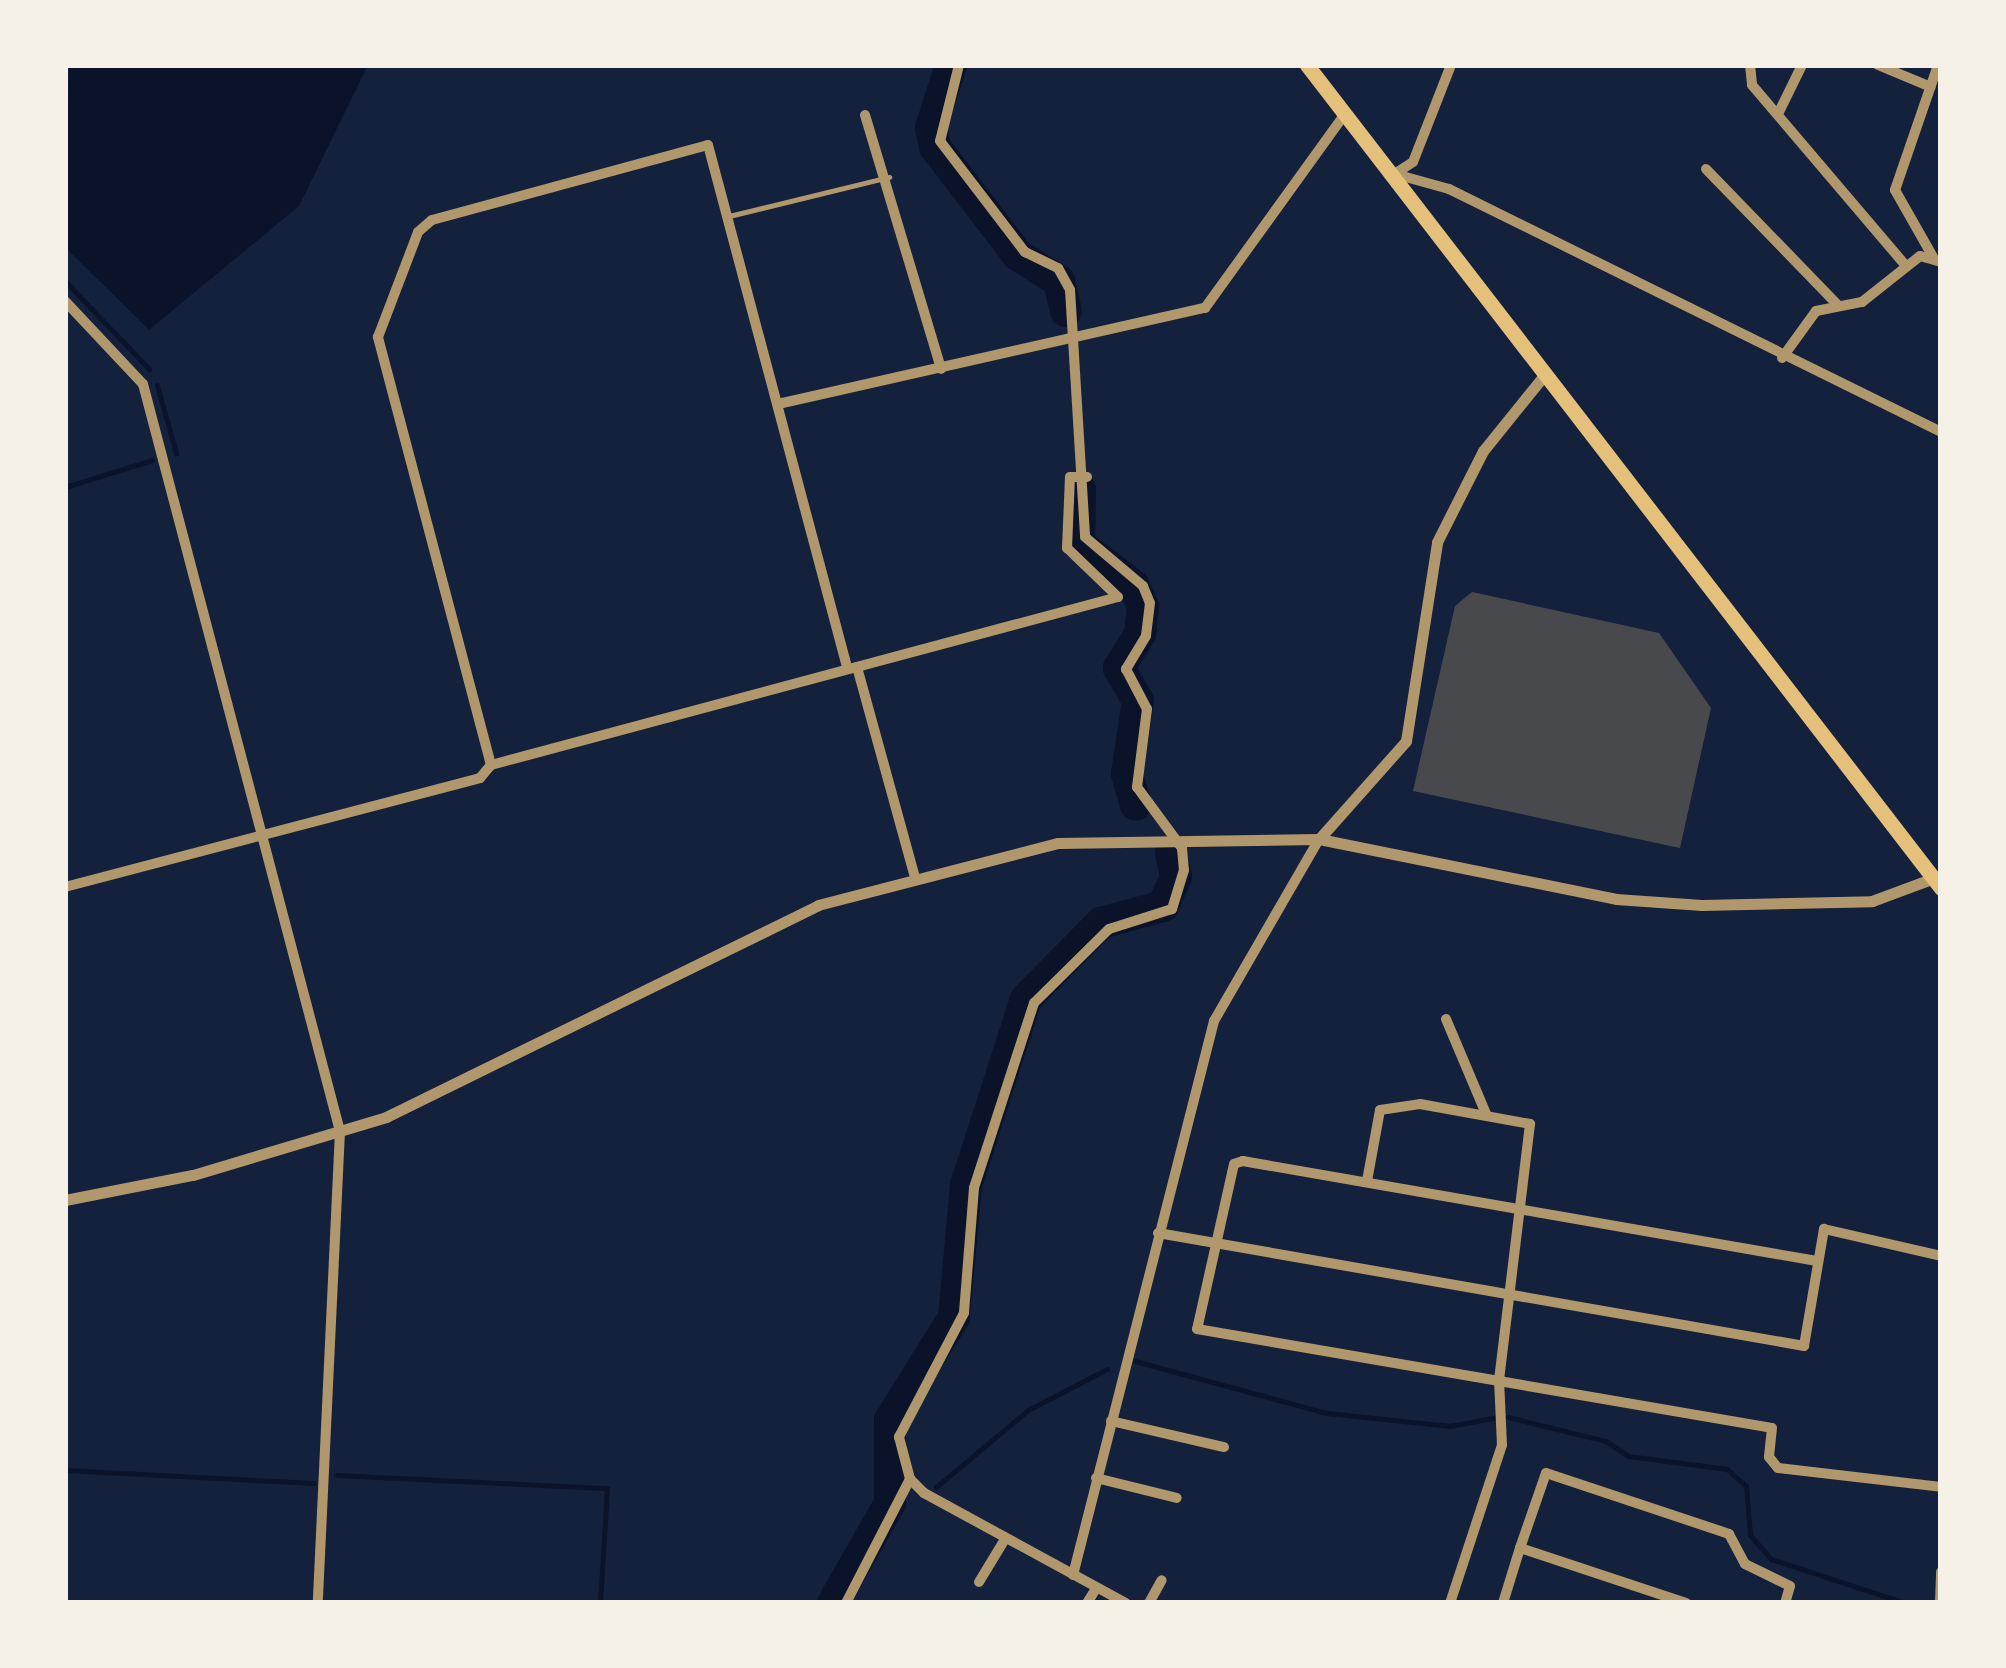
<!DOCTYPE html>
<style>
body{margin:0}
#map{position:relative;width:2006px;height:1668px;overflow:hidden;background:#14213d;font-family:Barlow,sans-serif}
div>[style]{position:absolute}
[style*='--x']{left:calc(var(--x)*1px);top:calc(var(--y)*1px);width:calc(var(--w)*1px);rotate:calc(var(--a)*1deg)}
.water>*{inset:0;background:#0b132b}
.stream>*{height:5px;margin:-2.5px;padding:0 2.5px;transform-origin:2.5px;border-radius:2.5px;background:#0b132b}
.river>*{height:32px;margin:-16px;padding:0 16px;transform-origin:16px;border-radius:16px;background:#0b132b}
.building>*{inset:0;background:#48494c}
.service>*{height:5px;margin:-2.5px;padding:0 2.5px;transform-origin:2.5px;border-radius:2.5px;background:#b1986c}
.minor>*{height:10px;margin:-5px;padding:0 5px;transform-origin:5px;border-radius:5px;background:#b1986c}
.tertiary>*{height:11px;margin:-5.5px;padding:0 5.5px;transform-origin:5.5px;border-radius:5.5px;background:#b1986c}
.primary>*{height:15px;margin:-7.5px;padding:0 7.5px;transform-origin:7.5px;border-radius:7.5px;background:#e5c07b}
span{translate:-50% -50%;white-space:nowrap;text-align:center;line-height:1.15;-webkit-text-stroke:8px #f6f1e7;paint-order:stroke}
.frame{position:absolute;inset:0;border:68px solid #f6f1e7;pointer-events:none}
</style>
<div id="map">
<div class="water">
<div style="clip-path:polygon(69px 65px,368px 65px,299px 206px,149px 330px,65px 247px)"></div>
</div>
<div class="stream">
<div style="--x:65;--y:281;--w:122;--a:46.3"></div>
<div style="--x:157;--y:385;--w:71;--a:74.4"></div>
<div style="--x:65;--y:487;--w:91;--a:-17.2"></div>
<div style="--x:1135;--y:1361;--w:199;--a:15.2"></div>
<div style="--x:1327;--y:1413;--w:124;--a:6"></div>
<div style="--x:1450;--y:1426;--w:49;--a:-10.6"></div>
<div style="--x:1508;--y:1417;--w:101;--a:13.8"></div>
<div style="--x:1606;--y:1441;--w:27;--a:34"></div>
<div style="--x:1628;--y:1456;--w:100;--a:7.5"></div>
<div style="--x:1727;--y:1469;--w:25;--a:42"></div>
<div style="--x:1746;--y:1486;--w:49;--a:85.3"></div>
<div style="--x:1750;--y:1535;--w:32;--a:49"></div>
<div style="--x:1771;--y:1559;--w:142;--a:18.1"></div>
<div style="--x:65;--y:1470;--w:249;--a:3"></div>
<div style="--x:337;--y:1475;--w:270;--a:2.8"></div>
<div style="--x:607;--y:1488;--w:115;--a:93.5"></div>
<div style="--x:936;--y:1487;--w:120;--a:-39.9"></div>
<div style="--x:1028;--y:1410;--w:89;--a:-27.4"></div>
</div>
<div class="river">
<div style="--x:951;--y:65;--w:66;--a:107.6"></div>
<div style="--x:931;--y:128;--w:19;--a:78"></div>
<div style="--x:935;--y:147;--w:136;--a:52.5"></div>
<div style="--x:1018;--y:255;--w:49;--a:32.4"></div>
<div style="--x:1059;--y:281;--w:31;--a:77"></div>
<div style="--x:1080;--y:489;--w:55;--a:91"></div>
<div style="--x:1079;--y:544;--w:68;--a:37.2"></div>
<div style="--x:1133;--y:585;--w:23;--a:65"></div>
<div style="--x:1143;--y:606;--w:28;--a:96"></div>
<div style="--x:1140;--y:634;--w:40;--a:122"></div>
<div style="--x:1119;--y:668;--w:38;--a:60"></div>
<div style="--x:1138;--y:701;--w:74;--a:98.6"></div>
<div style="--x:1127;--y:774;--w:32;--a:74"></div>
<div style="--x:833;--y:1603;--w:115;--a:-60.3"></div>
<div style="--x:890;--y:1503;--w:83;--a:-90"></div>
<div style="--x:890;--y:1420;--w:121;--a:-58.1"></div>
<div style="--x:954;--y:1317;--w:133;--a:-84.8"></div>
<div style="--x:966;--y:1185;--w:195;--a:-72.1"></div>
<div style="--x:1026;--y:999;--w:107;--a:-45.4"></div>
<div style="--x:1101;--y:923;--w:64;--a:-15.3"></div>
<div style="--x:1163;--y:906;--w:32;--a:-66"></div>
<div style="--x:1176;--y:877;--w:25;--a:-102"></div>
</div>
<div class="building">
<div style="clip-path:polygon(1472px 592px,1659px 633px,1711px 708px,1680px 848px,1413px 791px,1455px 606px)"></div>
</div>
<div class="service">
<div style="--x:729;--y:216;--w:165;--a:-13.7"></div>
</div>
<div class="minor">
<div style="--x:959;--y:65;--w:78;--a:104"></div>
<div style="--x:940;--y:141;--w:140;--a:52.6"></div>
<div style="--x:1025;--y:252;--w:37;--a:26"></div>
<div style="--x:1058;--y:268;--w:25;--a:61"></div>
<div style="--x:1070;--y:290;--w:247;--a:86.5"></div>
<div style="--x:1085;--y:537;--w:76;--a:40.2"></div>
<div style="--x:1143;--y:586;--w:18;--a:68"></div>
<div style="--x:1150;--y:603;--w:33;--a:97"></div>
<div style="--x:1146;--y:636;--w:39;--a:121"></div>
<div style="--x:1126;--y:669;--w:45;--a:62.3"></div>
<div style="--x:1147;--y:709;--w:79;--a:97.3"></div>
<div style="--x:1137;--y:787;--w:76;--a:53.6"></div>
<div style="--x:1182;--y:848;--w:22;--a:85"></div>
<div style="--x:1184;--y:870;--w:41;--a:107.1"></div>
<div style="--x:1172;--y:909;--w:66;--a:162.4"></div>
<div style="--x:1109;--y:929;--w:105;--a:135.4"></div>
<div style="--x:1034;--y:1003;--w:194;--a:108"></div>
<div style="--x:974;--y:1188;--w:125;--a:94.6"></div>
<div style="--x:964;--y:1313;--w:140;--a:117.7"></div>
<div style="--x:899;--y:1437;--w:43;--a:75.3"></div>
<div style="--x:910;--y:1479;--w:20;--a:45"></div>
<div style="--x:924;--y:1493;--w:230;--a:28.6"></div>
<div style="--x:1750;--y:65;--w:20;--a:84"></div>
<div style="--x:1752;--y:85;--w:238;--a:49.6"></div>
<div style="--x:1878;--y:65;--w:57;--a:22.5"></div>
<div style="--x:1779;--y:112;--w:52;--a:-63.9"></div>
<div style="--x:865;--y:115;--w:265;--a:73.3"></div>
<div style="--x:1706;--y:169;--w:190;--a:45.9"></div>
<div style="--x:1396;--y:173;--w:20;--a:-33"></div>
<div style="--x:1413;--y:162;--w:104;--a:-68.6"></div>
<div style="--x:1395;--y:174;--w:56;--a:15.5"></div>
<div style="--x:1449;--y:189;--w:549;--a:26.28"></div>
<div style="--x:1933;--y:257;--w:77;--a:-119.6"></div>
<div style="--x:1895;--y:190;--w:132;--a:-71"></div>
<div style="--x:65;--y:301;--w:114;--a:46.8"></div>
<div style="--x:143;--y:384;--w:773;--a:75.23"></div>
<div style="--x:340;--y:1131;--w:473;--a:92.7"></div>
<div style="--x:1782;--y:358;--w:58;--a:-54.1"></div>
<div style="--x:1816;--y:311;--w:47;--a:-11.1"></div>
<div style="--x:1862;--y:302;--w:74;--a:-38.4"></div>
<div style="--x:1920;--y:256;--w:22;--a:16"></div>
<div style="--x:778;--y:404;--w:438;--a:-12.7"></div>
<div style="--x:1205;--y:308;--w:239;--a:-54.2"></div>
<div style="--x:857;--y:667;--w:215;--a:74.6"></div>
<div style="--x:491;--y:765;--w:649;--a:-15"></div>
<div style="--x:1118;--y:597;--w:71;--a:-136.1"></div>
<div style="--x:1067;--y:548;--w:71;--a:-87.6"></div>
<div style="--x:1070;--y:477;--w:17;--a:0"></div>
<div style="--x:65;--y:887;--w:429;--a:-14.7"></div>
<div style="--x:480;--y:778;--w:17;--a:-50"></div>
<div style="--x:491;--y:765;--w:443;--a:-104.8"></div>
<div style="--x:378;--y:337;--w:112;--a:-69.1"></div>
<div style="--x:418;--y:232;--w:18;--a:-41"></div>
<div style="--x:432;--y:220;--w:286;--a:-15.2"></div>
<div style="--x:708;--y:145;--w:540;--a:75.09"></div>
<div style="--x:1446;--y:1019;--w:105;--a:67.1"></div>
<div style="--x:1367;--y:1181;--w:72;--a:-79.6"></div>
<div style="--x:1380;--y:1110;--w:40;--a:-8.5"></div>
<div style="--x:1420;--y:1104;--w:112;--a:10.3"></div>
<div style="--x:1530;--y:1124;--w:257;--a:96.9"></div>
<div style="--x:1499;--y:1379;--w:66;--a:87.4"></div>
<div style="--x:1502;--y:1445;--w:166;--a:108.2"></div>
<div style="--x:1158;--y:1233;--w:656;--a:9.92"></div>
<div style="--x:1804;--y:1346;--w:119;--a:-80.3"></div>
<div style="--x:1824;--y:1229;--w:120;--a:13"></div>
<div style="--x:1817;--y:1261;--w:583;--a:-170.12"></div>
<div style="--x:1243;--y:1161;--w:9;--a:162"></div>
<div style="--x:1234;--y:1164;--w:169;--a:102.6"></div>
<div style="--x:1197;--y:1329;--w:583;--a:9.77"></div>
<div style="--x:1772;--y:1428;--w:29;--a:96"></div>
<div style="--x:1769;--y:1457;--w:14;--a:51"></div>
<div style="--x:1778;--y:1468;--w:164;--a:6.6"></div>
<div style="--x:1111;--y:1421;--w:116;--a:13"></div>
<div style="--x:1096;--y:1478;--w:83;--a:13.9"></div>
<div style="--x:1520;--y:1548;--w:79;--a:-70.9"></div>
<div style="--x:1546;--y:1473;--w:193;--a:18.4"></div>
<div style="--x:1729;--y:1534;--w:34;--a:62"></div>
<div style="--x:1745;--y:1564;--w:50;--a:26.1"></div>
<div style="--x:1790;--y:1586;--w:18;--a:106"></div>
<div style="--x:1073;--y:1575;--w:572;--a:-75.72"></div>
<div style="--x:1214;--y:1021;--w:210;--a:-60"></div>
<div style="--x:979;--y:1582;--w:50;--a:-58.8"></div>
<div style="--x:846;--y:1603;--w:140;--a:-62.7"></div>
<div style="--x:1087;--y:1603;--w:15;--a:-58"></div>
<div style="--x:1149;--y:1603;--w:26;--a:-61"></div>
<div style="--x:1503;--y:1603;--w:58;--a:-72.8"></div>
<div style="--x:1520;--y:1548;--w:175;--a:18.3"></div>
<div style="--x:1940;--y:1603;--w:31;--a:-88"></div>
</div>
<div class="tertiary">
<div style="--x:1319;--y:839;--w:131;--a:-48.4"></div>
<div style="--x:1406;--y:741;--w:201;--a:-81.1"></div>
<div style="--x:1437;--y:542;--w:102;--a:-63.2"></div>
<div style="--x:1483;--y:451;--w:100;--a:-51.1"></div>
<div style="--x:65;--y:1200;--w:130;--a:-11.1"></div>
<div style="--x:193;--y:1175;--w:202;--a:-16.7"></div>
<div style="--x:386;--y:1117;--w:481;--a:-26.1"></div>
<div style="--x:818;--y:905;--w:248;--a:-14.5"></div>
<div style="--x:1058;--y:843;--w:261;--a:-0.9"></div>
<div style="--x:1319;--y:839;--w:303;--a:11.4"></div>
<div style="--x:1616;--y:899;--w:86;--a:4"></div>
<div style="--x:1702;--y:905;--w:170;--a:-1.3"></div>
<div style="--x:1872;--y:901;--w:66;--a:-20.4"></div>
</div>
<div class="primary">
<div style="--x:1307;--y:65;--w:1039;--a:52.39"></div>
</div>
<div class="frame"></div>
</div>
